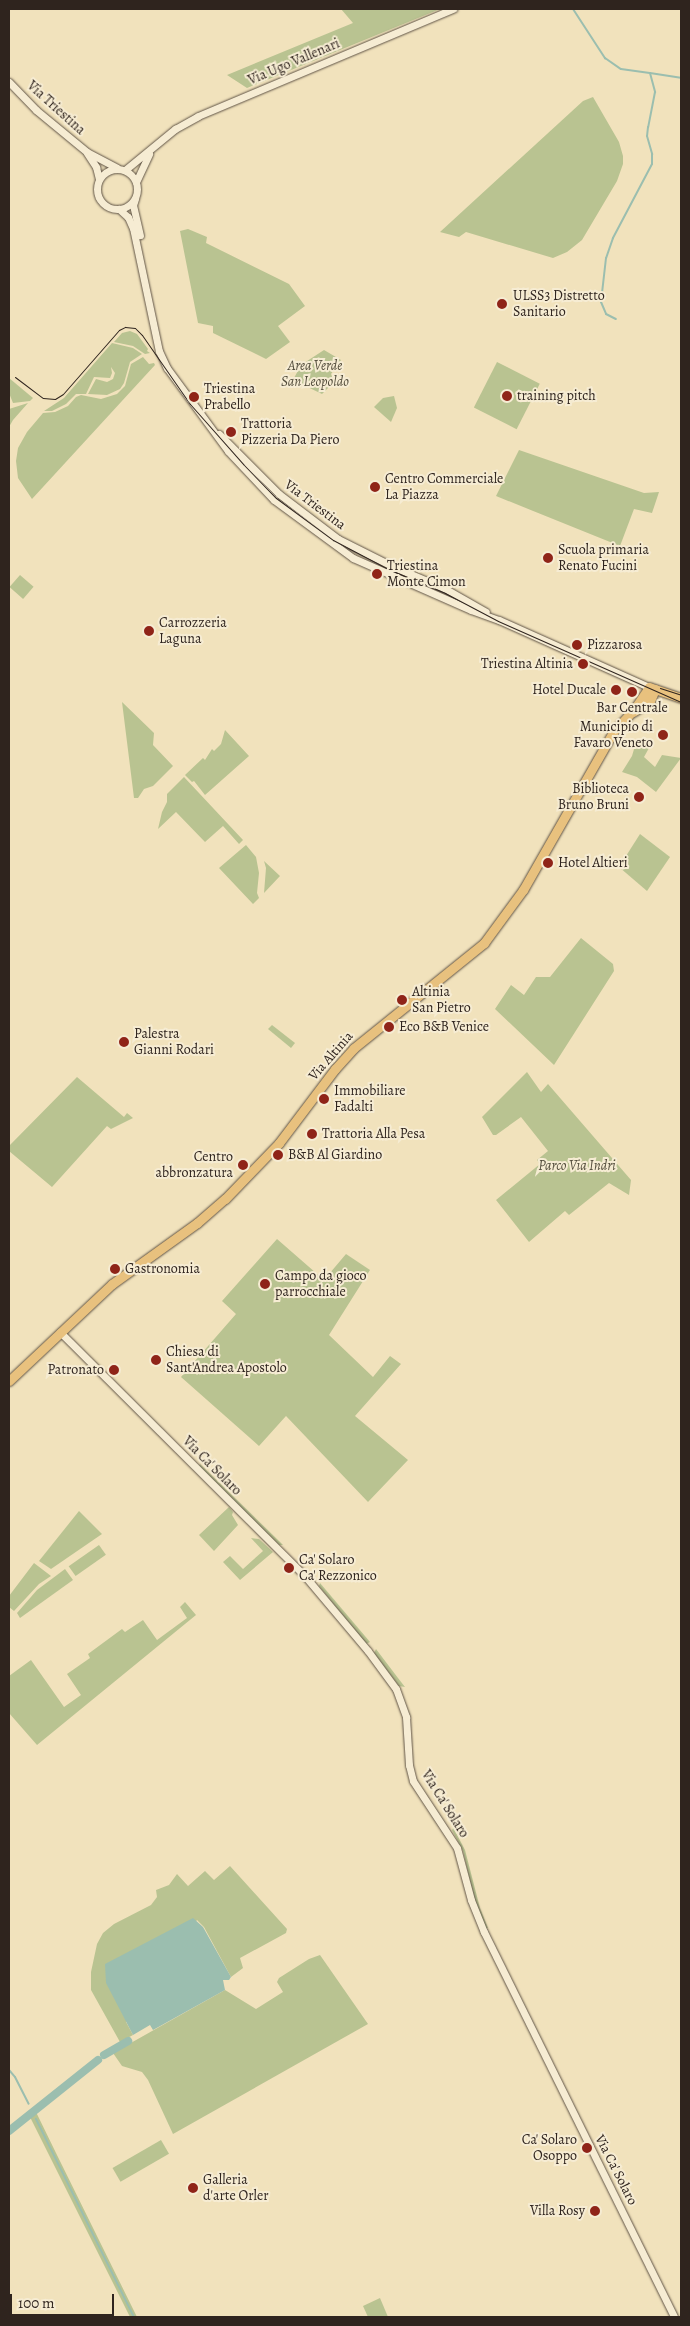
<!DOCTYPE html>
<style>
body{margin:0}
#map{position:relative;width:690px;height:2326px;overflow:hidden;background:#f1e2bc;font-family:Alegreya,serif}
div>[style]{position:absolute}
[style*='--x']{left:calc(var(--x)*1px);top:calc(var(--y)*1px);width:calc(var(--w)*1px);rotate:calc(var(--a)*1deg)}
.green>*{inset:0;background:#b9c391;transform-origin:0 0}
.water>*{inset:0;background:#9bbeaf}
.stream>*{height:2px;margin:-1px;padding:0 1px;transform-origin:1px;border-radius:1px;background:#9bbeaf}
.canal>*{height:8px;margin:-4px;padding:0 4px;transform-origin:4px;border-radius:4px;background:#9bbeaf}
.roads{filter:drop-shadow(0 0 1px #605446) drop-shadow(0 0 1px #605446)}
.minor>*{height:7px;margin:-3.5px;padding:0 3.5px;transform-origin:3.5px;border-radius:3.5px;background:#f6ecd3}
.minor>.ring{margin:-3.5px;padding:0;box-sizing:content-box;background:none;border:7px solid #f6ecd3;border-radius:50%}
.major>*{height:9px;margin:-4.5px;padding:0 4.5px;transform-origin:4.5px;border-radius:4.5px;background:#e8c17e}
.tram>*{height:1px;margin:-0.5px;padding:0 0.5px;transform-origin:0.5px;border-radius:0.5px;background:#2f241e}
.dots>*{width:14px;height:14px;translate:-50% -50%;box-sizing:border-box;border:2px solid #f6ecd3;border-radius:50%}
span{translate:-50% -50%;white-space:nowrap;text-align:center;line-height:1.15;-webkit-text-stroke:4px #f6ecd3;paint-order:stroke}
.street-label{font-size:14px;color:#2f241e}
.poi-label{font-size:14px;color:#2f241e}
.left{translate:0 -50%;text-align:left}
.right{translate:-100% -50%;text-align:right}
.park-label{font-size:14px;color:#524c3b;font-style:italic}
.frame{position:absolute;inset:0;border:10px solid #2f241e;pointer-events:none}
.scale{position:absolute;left:10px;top:2294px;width:104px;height:22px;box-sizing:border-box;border:2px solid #2f241e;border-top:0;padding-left:6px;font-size:15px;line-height:18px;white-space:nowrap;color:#2f241e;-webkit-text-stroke:4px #f6ecd3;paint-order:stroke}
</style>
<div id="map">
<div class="green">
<div style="clip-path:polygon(341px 9px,440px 9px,247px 88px,227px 75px,353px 23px)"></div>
<div style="clip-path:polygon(593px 97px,619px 142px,623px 156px,623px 164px,617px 181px,582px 240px,567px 252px,553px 258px,466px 232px,459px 237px,440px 232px,583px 101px)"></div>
<div style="clip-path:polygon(188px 229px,207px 237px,206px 243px,289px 284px,305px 306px,278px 326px,290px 342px,266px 359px,213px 333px,213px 326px,198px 323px,180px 231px)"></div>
<div style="clip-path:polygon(130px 331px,137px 334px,148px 349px,147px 351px,150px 353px,145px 354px,133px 346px,114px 342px,122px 333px)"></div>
<div style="clip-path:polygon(112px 343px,133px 348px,142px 354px,130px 362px,124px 383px,120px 389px,107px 395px,88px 394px,96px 379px,107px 382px,113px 379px,115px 373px,111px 367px,112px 373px,110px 378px,94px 377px,86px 394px,76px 394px,66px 404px,52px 411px,44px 411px,64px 398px)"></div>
<div style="clip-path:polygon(324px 350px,341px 360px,331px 374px,334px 382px,322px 394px,293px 380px,301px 365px)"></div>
<div style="clip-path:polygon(143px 357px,149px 364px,154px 363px,155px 365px,32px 499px,18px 478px,16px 461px,18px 448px,27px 432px,43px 413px,55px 412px,68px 406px,76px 397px,81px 395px,101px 399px,117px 394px,125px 386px,131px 364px)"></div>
<div style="left:497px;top:362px;width:48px;height:51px;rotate:27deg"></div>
<div style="clip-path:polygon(9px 378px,33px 398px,30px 401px,13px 403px,9px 393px)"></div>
<div style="clip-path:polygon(394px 396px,397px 408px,391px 422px,374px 407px,383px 398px)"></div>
<div style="clip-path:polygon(28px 403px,13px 420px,9px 427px,9px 409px)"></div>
<div style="clip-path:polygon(519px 450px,644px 493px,659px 492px,652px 513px,634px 509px,620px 546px,496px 496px)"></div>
<div style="left:20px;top:575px;width:18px;height:16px;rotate:41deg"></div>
<div style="clip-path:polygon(122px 702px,154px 733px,153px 745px,173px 766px,153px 786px,144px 789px,138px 798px,134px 798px)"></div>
<div style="clip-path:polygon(225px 730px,249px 756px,205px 795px,194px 781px,192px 782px,185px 775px,203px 758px,205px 760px,212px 749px,214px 751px,221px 744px)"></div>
<div style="clip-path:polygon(637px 739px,649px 748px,644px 757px,655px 767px,662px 755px,681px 758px,656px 792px,637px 777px,622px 772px,632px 756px)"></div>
<div style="clip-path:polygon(184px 777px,243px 840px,239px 844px,223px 826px,205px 842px,176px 812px,158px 829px,162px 812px,167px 802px,167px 794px)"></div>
<div style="clip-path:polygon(640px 834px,670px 857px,647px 891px,619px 867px)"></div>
<div style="clip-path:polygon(246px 845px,256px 857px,259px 873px,257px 893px,259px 898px,253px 904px,219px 868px)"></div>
<div style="clip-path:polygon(264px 861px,280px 876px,264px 893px,266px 868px)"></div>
<div style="clip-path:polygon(581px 938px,613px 964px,614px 971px,554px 1065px,495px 1009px,511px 985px,524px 995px,536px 977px,550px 977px)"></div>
<div style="clip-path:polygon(272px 1025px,295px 1043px,291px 1048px,268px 1029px)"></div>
<div style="clip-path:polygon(527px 1072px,541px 1092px,548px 1084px,631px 1180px,629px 1195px,609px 1183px,569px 1215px,565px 1211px,529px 1242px,496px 1200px,540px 1164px,537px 1160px,548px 1151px,521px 1117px,496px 1135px,493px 1135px,482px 1117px)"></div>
<div style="clip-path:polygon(77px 1077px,124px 1117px,127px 1113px,133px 1118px,111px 1129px,107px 1126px,52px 1187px,9px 1151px,9px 1146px)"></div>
<div style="clip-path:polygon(277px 1239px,324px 1280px,346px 1254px,370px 1270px,329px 1335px,373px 1377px,390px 1356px,401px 1364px,355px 1416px,408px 1460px,368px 1502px,286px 1416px,259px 1446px,181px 1377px,236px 1314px,222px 1301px)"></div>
<div style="clip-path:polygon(200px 1464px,281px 1543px,283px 1545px,279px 1545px,199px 1466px)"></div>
<div style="clip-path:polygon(229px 1507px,233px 1512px,232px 1515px,238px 1525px,214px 1551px,199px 1535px)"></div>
<div style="clip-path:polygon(79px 1511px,102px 1534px,51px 1569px,39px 1561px)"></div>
<div style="clip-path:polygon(251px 1538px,259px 1539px,273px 1552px,240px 1580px,223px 1562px,230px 1556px,243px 1569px,263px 1551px)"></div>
<div style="left:99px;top:1545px;width:12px;height:37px;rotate:55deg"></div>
<div style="clip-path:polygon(34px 1563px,51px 1576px,39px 1584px,14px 1611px,9px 1607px,9px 1596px)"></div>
<div style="clip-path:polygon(65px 1569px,73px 1580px,20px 1618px,17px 1613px,37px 1590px)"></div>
<div style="clip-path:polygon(320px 1583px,370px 1642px,366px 1644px,319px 1586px)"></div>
<div style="clip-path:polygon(185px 1602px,196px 1615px,37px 1745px,9px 1713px,9px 1676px,31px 1660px,64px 1707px,81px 1695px,67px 1674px,90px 1658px,88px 1654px,122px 1629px,125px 1632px,143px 1620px,157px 1640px,187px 1618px,180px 1607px)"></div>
<div style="clip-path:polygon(376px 1649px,398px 1678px,405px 1687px,399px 1686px,374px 1653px)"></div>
<div style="clip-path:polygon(456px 1823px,454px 1829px,465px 1850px,480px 1908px,488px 1928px,486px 1928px,474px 1899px,463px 1851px,452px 1830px)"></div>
<div style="clip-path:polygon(230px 1866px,287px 1929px,286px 1933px,240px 1958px,243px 1968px,231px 1977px,204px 1927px,197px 1920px,126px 2022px,133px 2035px,120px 2042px,91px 1990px,91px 1972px,97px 1944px,103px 1933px,114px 1924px,151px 1905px,157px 1897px,156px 1890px,169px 1885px,177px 1874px,188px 1886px,205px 1871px,214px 1880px)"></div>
<div style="clip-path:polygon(320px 1955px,368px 2024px,173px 2134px,148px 2080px,142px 2072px,122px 2066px,113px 2053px,225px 1990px,256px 2009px,283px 1992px,277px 1982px,279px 1978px,309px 1959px)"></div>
<div style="clip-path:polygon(36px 2112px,56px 2153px,137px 2317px,130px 2317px,30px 2117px)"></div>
<div style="left:161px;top:2140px;width:16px;height:56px;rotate:60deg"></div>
<div style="clip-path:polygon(380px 2298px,388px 2317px,368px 2317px,363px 2306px)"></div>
</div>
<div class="water">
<div style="clip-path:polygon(193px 1918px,203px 1927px,231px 1977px,229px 1980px,223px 1980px,225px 1990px,153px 2030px,150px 2025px,133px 2035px,106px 1983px,105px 1964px)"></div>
</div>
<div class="stream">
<div style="--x:573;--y:9;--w:59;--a:56.9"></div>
<div style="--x:605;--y:58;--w:19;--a:35"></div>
<div style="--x:621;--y:69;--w:29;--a:8"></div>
<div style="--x:650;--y:73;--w:20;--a:75"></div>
<div style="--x:655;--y:92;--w:36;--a:101"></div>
<div style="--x:648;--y:127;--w:9;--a:96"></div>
<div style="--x:647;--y:136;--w:19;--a:74"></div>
<div style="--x:652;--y:154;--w:10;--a:90"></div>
<div style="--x:652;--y:164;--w:84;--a:117.8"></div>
<div style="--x:613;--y:238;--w:21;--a:109"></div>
<div style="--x:606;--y:258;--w:44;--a:96.5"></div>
<div style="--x:601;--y:302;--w:13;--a:67"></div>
<div style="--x:606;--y:314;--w:11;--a:27"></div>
<div style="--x:650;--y:73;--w:31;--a:9"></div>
<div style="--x:9;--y:2070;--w:9;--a:49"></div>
<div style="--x:15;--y:2077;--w:30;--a:63"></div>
<div style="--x:36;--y:2119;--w:221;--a:63.7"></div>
</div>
<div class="canal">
<div style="--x:104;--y:2055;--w:28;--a:-30"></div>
<div style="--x:9;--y:2131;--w:114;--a:-38.6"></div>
</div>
<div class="roads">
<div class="minor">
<div style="--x:9;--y:82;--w:39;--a:46"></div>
<div style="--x:36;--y:110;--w:66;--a:39.5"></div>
<div style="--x:87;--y:152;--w:34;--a:28"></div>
<div style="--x:87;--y:153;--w:17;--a:57"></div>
<div style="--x:96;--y:167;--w:12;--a:76"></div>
<div class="ring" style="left:97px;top:169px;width:33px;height:33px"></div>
<div style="--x:125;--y:170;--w:65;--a:-39.4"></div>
<div style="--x:175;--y:129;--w:26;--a:-29"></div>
<div style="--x:198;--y:116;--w:277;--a:-22.8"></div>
<div style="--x:136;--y:182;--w:31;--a:-65"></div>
<div style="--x:135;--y:199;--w:6;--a:108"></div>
<div style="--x:133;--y:205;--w:31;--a:77"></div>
<div style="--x:119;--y:209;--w:12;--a:42"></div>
<div style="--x:128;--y:217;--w:12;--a:66"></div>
<div style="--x:133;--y:228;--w:126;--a:78.1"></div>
<div style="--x:159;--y:351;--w:19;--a:65"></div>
<div style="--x:167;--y:368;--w:103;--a:53.7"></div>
<div style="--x:228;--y:451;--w:67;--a:46.8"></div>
<div style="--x:274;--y:500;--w:98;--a:36.3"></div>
<div style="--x:353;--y:558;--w:129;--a:23.8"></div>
<div style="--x:471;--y:610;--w:30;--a:20"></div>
<div style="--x:499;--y:620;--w:164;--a:24.1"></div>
<div style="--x:219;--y:434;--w:85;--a:45"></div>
<div style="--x:279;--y:494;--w:74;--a:37.3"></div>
<div style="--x:338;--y:539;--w:63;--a:26.6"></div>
<div style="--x:394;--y:567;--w:54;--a:22.8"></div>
<div style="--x:444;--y:588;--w:48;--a:29.7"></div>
<div style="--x:60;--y:1332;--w:344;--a:44.9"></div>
<div style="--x:304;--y:1575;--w:99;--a:49.9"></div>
<div style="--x:368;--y:1651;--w:47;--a:53.6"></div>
<div style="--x:396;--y:1689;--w:30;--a:70"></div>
<div style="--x:406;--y:1717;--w:48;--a:86.4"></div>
<div style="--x:409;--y:1765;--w:16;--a:76"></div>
<div style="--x:413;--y:1781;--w:80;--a:56.7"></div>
<div style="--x:457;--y:1848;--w:54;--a:74.9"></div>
<div style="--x:471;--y:1900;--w:35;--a:68"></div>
<div style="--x:484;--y:1932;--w:429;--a:63.7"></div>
</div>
<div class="major">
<div style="--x:633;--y:712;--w:20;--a:-33"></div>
<div style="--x:650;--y:701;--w:13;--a:-67"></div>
<div style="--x:9;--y:1381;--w:141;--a:-43.3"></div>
<div style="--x:112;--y:1284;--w:105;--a:-35.7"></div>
<div style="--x:197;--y:1223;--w:37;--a:-41"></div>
<div style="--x:225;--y:1199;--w:78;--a:-46"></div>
<div style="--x:279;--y:1143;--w:93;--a:-52.9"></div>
<div style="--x:335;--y:1069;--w:28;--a:-48"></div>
<div style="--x:354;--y:1048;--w:167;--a:-38.9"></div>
<div style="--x:484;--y:943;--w:66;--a:-53.7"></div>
<div style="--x:523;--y:890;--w:182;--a:-60.3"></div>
<div style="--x:613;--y:732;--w:33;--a:-47"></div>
<div style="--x:635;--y:708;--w:25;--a:-56"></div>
<div style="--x:649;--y:687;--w:34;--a:19"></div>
</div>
</div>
<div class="tram">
<div style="--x:15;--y:377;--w:35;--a:37"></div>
<div style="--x:43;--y:398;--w:12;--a:5"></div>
<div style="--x:55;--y:399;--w:9;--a:-32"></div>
<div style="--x:63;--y:394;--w:85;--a:-48.8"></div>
<div style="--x:119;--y:330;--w:7;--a:-27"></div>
<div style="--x:125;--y:327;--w:10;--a:6"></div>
<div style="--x:135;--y:328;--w:10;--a:45"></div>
<div style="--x:142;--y:335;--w:84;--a:55.2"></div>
<div style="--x:190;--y:404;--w:81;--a:48.5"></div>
<div style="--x:244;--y:465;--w:46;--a:45.9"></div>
<div style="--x:276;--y:498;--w:71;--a:36.4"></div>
<div style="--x:333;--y:540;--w:62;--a:27.8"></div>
<div style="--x:388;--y:569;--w:62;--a:22.8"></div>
<div style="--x:445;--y:593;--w:60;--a:27.8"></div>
<div style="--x:498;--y:621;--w:200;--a:23.9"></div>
<div style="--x:660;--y:688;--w:22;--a:18"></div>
</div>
<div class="dots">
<div style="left:502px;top:304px;background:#8f2418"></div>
<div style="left:507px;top:396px;background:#8f2418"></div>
<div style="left:194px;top:397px;background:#8f2418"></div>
<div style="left:231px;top:432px;background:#8f2418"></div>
<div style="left:375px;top:487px;background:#8f2418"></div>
<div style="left:548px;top:558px;background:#8f2418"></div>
<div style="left:377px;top:574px;background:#8f2418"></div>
<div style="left:149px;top:631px;background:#8f2418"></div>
<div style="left:577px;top:645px;background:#8f2418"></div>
<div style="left:583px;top:664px;background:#8f2418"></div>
<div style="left:616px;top:690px;background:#8f2418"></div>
<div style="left:632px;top:692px;background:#8f2418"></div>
<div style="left:663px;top:735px;background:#8f2418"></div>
<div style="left:639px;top:797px;background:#8f2418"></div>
<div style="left:548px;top:863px;background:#8f2418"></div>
<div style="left:402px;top:1000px;background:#8f2418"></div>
<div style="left:389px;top:1027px;background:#8f2418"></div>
<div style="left:124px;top:1042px;background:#8f2418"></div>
<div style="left:324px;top:1099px;background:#8f2418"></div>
<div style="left:312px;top:1134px;background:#8f2418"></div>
<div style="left:278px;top:1155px;background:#8f2418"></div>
<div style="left:243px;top:1165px;background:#8f2418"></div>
<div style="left:115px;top:1269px;background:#8f2418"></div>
<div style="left:265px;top:1284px;background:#8f2418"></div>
<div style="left:156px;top:1360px;background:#8f2418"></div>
<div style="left:114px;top:1370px;background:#8f2418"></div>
<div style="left:289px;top:1568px;background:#8f2418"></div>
<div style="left:587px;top:2148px;background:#8f2418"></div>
<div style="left:193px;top:2188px;background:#8f2418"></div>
<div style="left:595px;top:2211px;background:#8f2418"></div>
</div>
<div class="street-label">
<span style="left:294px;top:62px;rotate:-23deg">Via Ugo Vallenari</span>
<span style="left:56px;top:108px;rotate:42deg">Via Triestina</span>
<span style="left:315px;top:505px;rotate:37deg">Via Triestina</span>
<span style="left:331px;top:1056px;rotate:-49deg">Via Altinia</span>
<span style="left:212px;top:1466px;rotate:45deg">Via Ca' Solaro</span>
<span style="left:445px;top:1804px;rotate:58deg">Via Ca' Solaro</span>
<span style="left:616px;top:2170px;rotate:63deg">Via Ca' Solaro</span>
</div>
<div class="poi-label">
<span class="left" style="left:513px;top:304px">ULSS3 Distretto<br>Sanitario</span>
<span class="left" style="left:204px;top:397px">Triestina<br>Prabello</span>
<span class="left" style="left:517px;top:396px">training pitch</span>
<span class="left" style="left:241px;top:432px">Trattoria<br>Pizzeria Da Piero</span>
<span class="left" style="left:385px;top:487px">Centro Commerciale<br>La Piazza</span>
<span class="left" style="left:558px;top:558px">Scuola primaria<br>Renato Fucini</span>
<span class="left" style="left:387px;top:574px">Triestina<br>Monte Cimon</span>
<span class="left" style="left:159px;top:631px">Carrozzeria<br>Laguna</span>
<span class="left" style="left:587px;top:645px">Pizzarosa</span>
<span class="right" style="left:573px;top:664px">Triestina Altinia</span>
<span class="right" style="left:606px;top:690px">Hotel Ducale</span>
<span style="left:632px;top:708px">Bar Centrale</span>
<span class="right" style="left:653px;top:735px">Municipio di<br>Favaro Veneto</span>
<span class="right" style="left:629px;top:797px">Biblioteca<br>Bruno Bruni</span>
<span class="left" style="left:558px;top:863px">Hotel Altieri</span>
<span class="left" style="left:412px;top:1000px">Altinia<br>San Pietro</span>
<span class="left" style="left:399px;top:1027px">Eco B&amp;B Venice</span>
<span class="left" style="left:134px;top:1042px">Palestra<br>Gianni Rodari</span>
<span class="left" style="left:334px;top:1099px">Immobiliare<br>Fadalti</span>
<span class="left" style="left:322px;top:1134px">Trattoria Alla Pesa</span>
<span class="left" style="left:288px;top:1155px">B&amp;B Al Giardino</span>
<span class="right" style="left:233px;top:1165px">Centro<br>abbronzatura</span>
<span class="left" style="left:125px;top:1269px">Gastronomia</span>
<span class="left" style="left:275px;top:1284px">Campo da gioco<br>parrocchiale</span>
<span class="left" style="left:166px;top:1360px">Chiesa di<br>Sant'Andrea Apostolo</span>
<span class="right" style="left:104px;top:1370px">Patronato</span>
<span class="left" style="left:299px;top:1568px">Ca' Solaro<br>Ca' Rezzonico</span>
<span class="right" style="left:577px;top:2148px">Ca' Solaro<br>Osoppo</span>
<span class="left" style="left:203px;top:2188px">Galleria<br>d'arte Orler</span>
<span class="right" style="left:585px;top:2211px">Villa Rosy</span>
</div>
<div class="park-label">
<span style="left:315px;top:374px">Area Verde<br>San Leopoldo</span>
<span style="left:577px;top:1166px">Parco Via Indri</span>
</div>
<div class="frame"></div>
<div class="scale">100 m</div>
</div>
